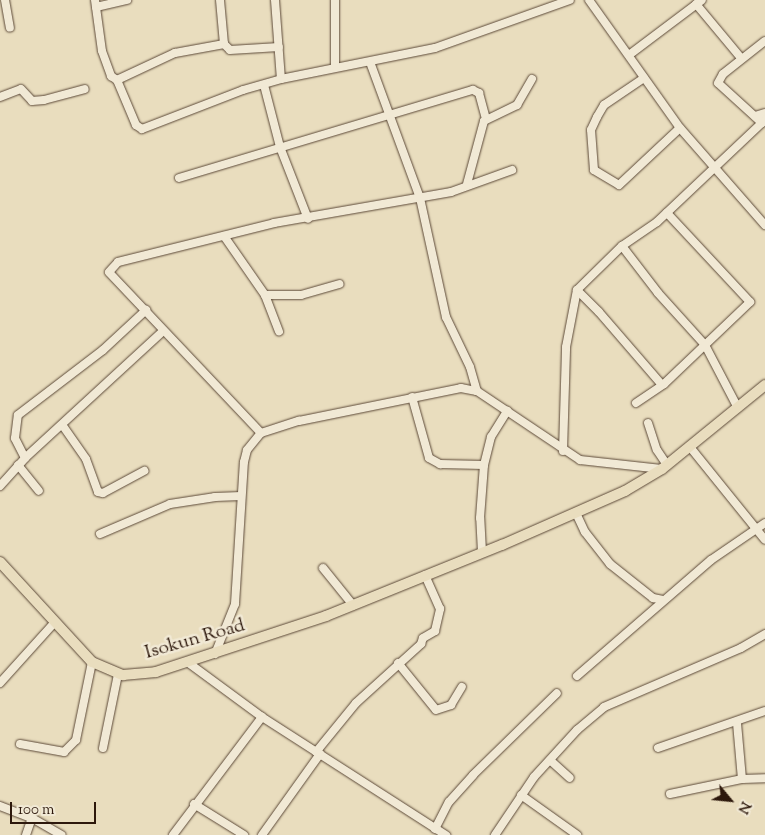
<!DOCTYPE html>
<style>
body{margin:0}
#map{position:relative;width:765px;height:835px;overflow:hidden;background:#e9ddbe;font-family:"Sorts Mill Goudy",serif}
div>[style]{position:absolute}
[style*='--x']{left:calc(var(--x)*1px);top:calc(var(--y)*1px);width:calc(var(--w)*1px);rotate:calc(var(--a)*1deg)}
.roads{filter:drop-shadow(0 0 1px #5c4938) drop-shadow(0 0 1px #5c4938)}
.minor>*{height:8px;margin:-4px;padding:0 4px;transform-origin:4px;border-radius:4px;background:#f1e9d5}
.major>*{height:10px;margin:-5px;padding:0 5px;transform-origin:5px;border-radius:5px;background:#e9ddbe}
span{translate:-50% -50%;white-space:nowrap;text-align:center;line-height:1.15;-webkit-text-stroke:5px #f1e9d5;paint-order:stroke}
.street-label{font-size:19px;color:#2d180c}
.north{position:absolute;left:705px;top:775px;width:50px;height:50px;-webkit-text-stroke:4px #f1e9d5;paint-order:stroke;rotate:118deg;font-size:14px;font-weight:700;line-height:20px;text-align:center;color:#2d180c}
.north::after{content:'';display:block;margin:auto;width:18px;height:22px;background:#2d180c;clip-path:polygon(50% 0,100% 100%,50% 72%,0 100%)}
.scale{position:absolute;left:10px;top:802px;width:86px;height:22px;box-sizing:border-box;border:2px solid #2d180c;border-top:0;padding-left:6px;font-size:15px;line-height:18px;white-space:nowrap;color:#2d180c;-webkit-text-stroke:4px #f1e9d5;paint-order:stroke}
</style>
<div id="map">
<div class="roads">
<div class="minor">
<div style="--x:5;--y:0;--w:28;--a:80"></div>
<div style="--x:95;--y:0;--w:51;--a:82.2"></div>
<div style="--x:102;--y:51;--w:27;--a:70"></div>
<div style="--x:111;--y:76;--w:7;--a:34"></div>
<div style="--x:117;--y:80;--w:49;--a:67.1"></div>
<div style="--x:136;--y:125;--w:7;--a:34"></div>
<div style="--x:142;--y:129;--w:108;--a:-21.1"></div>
<div style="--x:243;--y:90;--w:40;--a:-16"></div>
<div style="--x:281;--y:79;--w:157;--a:-11.4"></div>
<div style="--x:435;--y:48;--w:143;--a:-19.6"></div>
<div style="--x:220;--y:0;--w:44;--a:84.8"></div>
<div style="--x:224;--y:44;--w:8;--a:45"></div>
<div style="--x:230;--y:50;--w:49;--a:-3.5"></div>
<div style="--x:275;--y:0;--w:79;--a:85.7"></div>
<div style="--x:589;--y:0;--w:157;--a:54.6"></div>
<div style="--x:680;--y:128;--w:129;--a:48.8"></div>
<div style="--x:696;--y:4;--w:70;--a:50.2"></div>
<div style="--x:96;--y:7;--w:32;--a:-13"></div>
<div style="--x:629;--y:55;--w:91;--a:-37"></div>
<div style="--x:370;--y:62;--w:145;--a:69.8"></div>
<div style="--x:420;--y:198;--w:122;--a:77.7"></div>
<div style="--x:446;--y:317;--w:55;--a:64.4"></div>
<div style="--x:470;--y:367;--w:25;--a:74"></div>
<div style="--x:335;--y:67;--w:67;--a:-90"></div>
<div style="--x:644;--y:78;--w:48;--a:146"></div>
<div style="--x:604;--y:105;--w:14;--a:120"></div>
<div style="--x:597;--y:117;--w:14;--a:115"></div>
<div style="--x:591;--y:130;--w:40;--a:85.7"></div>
<div style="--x:594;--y:170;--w:29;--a:31"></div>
<div style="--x:619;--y:185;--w:83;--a:-43.1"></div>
<div style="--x:117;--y:80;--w:64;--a:-25"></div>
<div style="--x:175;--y:53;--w:50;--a:-10.4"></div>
<div style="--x:264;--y:85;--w:64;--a:75.5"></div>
<div style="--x:280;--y:147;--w:77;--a:68.7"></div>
<div style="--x:0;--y:97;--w:22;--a:-21"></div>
<div style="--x:21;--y:89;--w:16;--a:47"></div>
<div style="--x:32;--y:101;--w:12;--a:-5"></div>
<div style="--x:44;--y:100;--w:42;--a:-15"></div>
<div style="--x:755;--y:116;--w:10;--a:-17"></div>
<div style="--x:762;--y:123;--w:59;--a:-137.7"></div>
<div style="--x:718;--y:83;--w:10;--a:-61"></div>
<div style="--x:723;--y:74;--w:53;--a:-38.2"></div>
<div style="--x:179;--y:178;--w:307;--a:-16.7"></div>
<div style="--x:473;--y:90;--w:7;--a:27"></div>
<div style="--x:479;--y:93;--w:27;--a:75"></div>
<div style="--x:467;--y:184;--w:65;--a:-74.9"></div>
<div style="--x:484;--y:121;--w:37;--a:-26"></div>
<div style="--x:517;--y:105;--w:30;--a:-60"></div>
<div style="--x:224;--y:236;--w:72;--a:55.2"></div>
<div style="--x:265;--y:295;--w:39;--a:69"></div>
<div style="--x:622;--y:246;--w:59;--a:52.5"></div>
<div style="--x:658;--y:293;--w:70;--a:47.9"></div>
<div style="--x:705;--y:345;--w:71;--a:62.4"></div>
<div style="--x:577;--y:290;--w:31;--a:45"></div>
<div style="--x:599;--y:312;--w:96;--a:49.2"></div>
<div style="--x:265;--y:295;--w:36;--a:0"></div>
<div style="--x:301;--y:295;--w:40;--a:-16"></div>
<div style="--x:412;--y:397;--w:63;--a:74.4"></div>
<div style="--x:429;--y:458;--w:13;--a:29"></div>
<div style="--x:440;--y:464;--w:44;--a:1.3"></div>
<div style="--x:636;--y:403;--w:34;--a:-34"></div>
<div style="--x:664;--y:384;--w:119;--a:-43.6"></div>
<div style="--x:750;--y:302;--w:122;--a:-133"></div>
<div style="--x:648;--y:423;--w:28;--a:72"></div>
<div style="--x:657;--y:450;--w:18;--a:56"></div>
<div style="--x:63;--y:426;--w:40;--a:55.1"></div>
<div style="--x:86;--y:459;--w:35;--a:70"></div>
<div style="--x:98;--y:492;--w:5;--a:11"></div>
<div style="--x:103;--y:493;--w:47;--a:-28.2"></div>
<div style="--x:261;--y:433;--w:221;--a:-133.4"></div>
<div style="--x:109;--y:272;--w:13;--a:-48"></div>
<div style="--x:118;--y:262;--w:161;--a:-14"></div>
<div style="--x:274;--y:223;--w:180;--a:-9.9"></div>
<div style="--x:451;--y:192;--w:65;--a:-19.8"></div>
<div style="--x:690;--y:447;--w:119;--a:51.1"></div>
<div style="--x:563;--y:451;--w:104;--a:-88.3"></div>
<div style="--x:566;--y:347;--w:58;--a:-79.1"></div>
<div style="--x:577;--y:290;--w:63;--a:-44.4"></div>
<div style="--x:622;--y:246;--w:42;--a:-34.4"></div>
<div style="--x:657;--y:222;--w:149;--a:-43.4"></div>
<div style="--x:25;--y:458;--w:22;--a:-117"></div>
<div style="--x:15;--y:438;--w:23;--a:-83"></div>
<div style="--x:18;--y:415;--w:107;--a:-37.4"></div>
<div style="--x:103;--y:350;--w:59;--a:-42.9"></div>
<div style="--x:18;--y:465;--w:33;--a:51"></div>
<div style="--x:0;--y:486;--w:38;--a:-48"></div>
<div style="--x:25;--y:458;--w:188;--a:-42.6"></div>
<div style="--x:576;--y:513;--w:21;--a:65"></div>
<div style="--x:585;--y:532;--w:41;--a:52"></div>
<div style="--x:610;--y:564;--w:55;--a:38.3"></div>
<div style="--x:653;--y:598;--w:10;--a:11"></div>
<div style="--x:100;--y:534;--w:76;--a:-23.2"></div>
<div style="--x:170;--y:504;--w:46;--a:-8.8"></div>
<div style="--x:215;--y:497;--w:26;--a:-2"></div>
<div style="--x:482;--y:552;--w:34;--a:-93"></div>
<div style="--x:480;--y:518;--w:53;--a:-85.7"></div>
<div style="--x:484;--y:465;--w:29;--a:-76"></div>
<div style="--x:491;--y:437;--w:31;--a:-58"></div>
<div style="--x:323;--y:568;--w:48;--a:51"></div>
<div style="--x:215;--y:654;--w:54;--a:-68.2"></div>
<div style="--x:235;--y:604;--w:142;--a:-86.4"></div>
<div style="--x:244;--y:462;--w:12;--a:-76"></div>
<div style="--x:247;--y:450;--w:22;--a:-51"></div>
<div style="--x:261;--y:433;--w:40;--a:-18"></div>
<div style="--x:299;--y:421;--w:165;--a:-11.5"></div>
<div style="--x:461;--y:388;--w:16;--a:11"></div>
<div style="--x:477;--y:391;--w:124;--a:33.8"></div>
<div style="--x:580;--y:460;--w:82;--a:6.3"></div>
<div style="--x:398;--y:663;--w:60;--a:51"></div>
<div style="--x:436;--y:710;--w:16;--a:-18"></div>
<div style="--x:451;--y:705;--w:21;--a:-59"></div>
<div style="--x:190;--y:664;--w:89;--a:36.4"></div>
<div style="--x:262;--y:717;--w:219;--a:32.7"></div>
<div style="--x:577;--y:676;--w:177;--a:-40.9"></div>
<div style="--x:711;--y:560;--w:65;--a:-34.4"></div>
<div style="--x:0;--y:683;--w:81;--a:-48"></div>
<div style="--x:737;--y:723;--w:56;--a:84.9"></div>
<div style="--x:20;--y:744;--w:45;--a:10.3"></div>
<div style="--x:64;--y:752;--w:17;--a:-45"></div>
<div style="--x:76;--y:740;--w:80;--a:-78.4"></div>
<div style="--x:103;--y:748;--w:76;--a:-78.5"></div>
<div style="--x:658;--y:748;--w:113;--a:-19.1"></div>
<div style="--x:316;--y:752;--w:63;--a:-50.8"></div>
<div style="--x:356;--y:703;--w:88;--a:-42.2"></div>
<div style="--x:421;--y:644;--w:6;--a:-72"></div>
<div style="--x:423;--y:638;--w:14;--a:-30"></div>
<div style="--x:435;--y:631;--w:23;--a:-77"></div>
<div style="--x:440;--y:609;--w:37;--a:-114"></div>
<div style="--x:551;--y:761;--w:25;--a:42"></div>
<div style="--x:670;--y:794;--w:74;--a:-11.8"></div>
<div style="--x:742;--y:779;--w:23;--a:-2"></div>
<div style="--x:521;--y:795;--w:69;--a:35.5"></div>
<div style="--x:194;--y:804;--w:59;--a:31.8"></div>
<div style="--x:0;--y:806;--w:34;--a:21"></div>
<div style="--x:32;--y:818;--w:34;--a:30"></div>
<div style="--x:435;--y:829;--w:30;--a:-63"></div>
<div style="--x:449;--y:802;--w:36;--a:-48"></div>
<div style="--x:473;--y:775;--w:117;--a:-44.3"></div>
<div style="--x:26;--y:835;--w:18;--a:-71"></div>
<div style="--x:173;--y:835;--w:148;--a:-53"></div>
<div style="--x:262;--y:835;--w:100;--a:-54.4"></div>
<div style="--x:495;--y:835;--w:70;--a:-56.1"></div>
<div style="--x:534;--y:777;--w:64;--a:-47.5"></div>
<div style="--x:577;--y:730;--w:35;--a:-40"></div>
<div style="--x:604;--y:707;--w:149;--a:-23.3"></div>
<div style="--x:741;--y:648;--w:28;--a:-30"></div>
</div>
<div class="major">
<div style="--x:0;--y:562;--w:136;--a:47.4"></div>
<div style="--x:92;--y:662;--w:34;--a:23"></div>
<div style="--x:123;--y:675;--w:33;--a:-5"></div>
<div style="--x:156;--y:672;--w:179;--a:-18.2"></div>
<div style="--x:326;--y:616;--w:190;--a:-22"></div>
<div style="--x:502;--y:545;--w:134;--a:-23.7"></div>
<div style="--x:625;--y:491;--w:43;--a:-30.7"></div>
<div style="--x:662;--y:469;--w:133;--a:-39.2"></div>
</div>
</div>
<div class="street-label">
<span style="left:195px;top:640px;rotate:-16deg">Isokun Road</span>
</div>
<div class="north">N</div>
<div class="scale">100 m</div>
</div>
